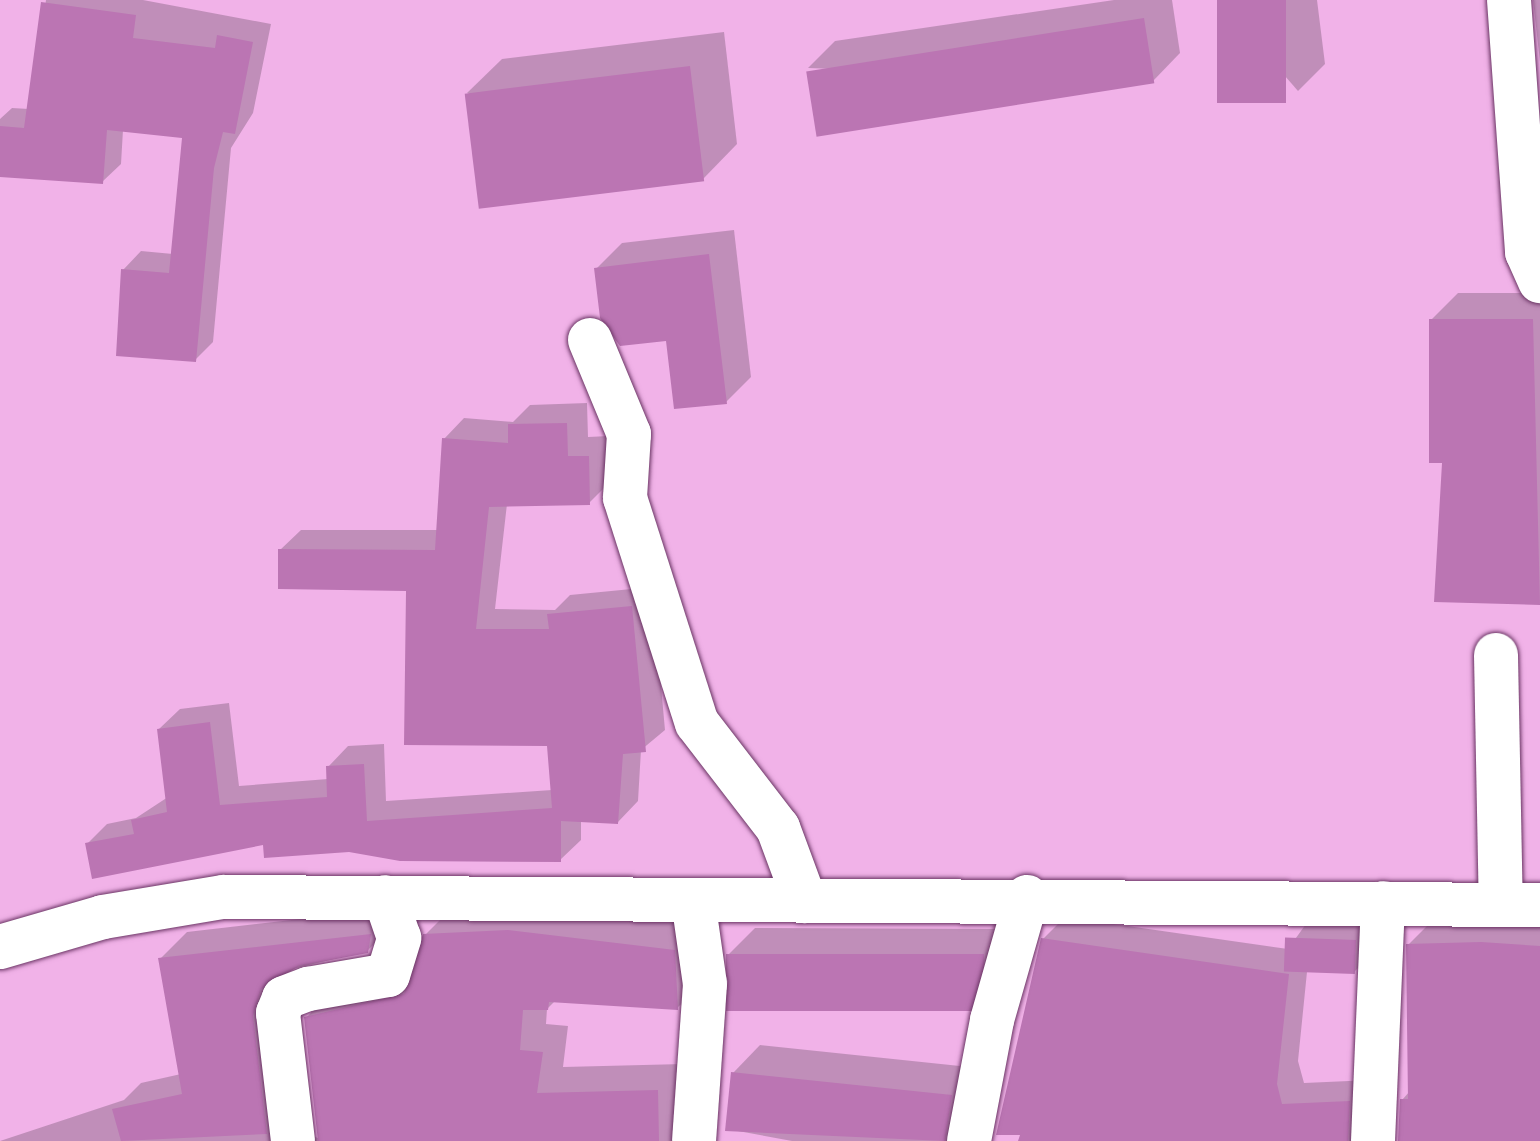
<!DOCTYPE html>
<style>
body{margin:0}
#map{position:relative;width:1540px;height:1141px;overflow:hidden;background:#f1b2e8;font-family:"Public Sans",sans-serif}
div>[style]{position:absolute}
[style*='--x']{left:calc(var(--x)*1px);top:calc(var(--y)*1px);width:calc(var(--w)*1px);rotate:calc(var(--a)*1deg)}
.shadow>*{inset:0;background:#0003}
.building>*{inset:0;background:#bb75b3;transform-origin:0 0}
.roads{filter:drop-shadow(0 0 2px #6a3464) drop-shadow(0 0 2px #6a3464)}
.minor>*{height:44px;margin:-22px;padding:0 22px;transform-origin:22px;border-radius:22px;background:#fff}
span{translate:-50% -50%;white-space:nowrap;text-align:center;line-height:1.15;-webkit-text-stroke:6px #ffbff6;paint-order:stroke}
</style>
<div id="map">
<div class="shadow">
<div style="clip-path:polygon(46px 0,143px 0,271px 24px,253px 113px,231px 148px,213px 342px,195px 360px,123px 270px,141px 251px,173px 254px,184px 136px,123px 130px,121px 164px,102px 182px,0 175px,0 119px,12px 108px,29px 109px)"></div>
<div style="clip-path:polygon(1114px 0,1172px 0,1180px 53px,1153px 81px,808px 68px,835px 41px)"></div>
<div style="clip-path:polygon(1219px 0,1317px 0,1325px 64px,1298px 91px)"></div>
<div style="clip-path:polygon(1533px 0,1540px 0,1540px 62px)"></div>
<div style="clip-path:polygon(724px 32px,737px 144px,703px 179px,467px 93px,502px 59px)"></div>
<div style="clip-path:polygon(734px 230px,751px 377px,726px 402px,597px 268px,622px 243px)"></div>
<div style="clip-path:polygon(1458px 293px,1540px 293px,1540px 603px,1436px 600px,1444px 461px,1431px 320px)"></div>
<div style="clip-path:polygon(587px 403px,588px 437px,609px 436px,609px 483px,589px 503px,507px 504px,495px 609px,555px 610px,570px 595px,652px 587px,665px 730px,641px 750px,638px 801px,618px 822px,581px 820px,581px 840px,560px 860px,264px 843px,87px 844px,107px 824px,136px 818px,168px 797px,159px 729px,180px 709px,229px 703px,239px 786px,328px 779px,328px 767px,348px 746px,384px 744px,386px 801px,552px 790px,548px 744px,408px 589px,280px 550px,301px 530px,438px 530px,444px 439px,464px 418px,513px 422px,530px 405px)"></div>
<div style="clip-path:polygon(535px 905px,701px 924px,704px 982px,677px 1008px,555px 1001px,547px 1009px,546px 1024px,568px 1026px,563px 1067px,683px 1064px,676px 1141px,0 1141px,124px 1100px,141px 1083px,181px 1074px,160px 959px,187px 932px,397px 908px,394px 924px,367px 951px,284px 971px,300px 1130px,320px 1139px,306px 1018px,332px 991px,413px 973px,425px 935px,452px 908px)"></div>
<div style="clip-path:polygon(1065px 917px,1288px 949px,1306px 924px,1374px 922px,1373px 953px,1354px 972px,1307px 972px,1298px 1061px,1304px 1083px,1371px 1080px,1373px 1141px,1021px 1141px,1043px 939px)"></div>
<div style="clip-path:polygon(1431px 922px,1540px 923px,1540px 1129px,1515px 1141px,1400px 1141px,1402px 1100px,1410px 1091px,1408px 945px)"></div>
<div style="clip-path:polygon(755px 928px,1010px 929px,995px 982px,968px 1010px,728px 955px)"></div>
<div style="clip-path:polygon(760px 1045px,979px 1068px,958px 1141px,792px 1141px,727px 1129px,733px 1073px)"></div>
</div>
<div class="building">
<div style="left:1217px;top:0;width:69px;height:103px"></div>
<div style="clip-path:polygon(41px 2px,136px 15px,133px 38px,215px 48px,217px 35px,253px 42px,235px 134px,223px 132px,214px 168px,196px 362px,116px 356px,121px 269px,169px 273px,182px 138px,107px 130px,103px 184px,0 177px,0 126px,24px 128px)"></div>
<div style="left:1144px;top:18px;width:66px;height:342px;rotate:81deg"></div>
<div style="left:690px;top:66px;width:116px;height:227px;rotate:83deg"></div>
<div style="clip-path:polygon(709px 254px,727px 404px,674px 409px,666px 341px,620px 346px,600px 318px,594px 268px)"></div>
<div style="clip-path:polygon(1429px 319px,1533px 319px,1540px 605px,1434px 602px,1442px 463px,1429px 463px)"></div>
<div style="clip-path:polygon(567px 423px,568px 456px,589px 456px,590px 505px,489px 507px,476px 629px,549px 629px,547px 614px,632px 606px,646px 752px,623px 754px,618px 824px,561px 821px,561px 862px,400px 861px,349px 852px,264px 858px,263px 845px,92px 879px,85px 843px,134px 834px,131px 820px,167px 812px,157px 729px,210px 722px,220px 805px,327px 797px,326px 766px,364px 764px,367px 821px,552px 808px,547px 746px,404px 745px,406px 591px,278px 589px,278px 549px,435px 550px,442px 438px,508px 443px,508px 424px)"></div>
<div style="clip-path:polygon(508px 930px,675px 950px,678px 1010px,549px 1002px,548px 1010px,523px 1010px,520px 1050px,543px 1052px,537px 1093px,658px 1090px,659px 1141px,318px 1141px,304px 1017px,404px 994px,423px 934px)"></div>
<div style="clip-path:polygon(371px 934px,368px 953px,299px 966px,261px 989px,253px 1016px,267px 1134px,121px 1141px,112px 1109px,182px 1094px,158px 958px)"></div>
<div style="clip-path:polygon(1041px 938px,1289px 974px,1277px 1084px,1282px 1104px,1350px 1101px,1348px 1141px,1018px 1141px,1020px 1135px,996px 1135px)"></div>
<div style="left:1356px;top:940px;width:34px;height:71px;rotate:92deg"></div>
<div style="clip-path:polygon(1481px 942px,1540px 946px,1540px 1141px,1398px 1141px,1400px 1099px,1408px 1099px,1406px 944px)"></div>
<div style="left:726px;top:954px;width:258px;height:57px"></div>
<div style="clip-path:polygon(731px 1072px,952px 1095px,945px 1141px,725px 1131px)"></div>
</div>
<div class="roads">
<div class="minor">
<div style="--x:1509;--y:0;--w:253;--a:85.9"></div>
<div style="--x:1527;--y:252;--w:32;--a:66"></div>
<div style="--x:590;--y:340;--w:102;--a:67.5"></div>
<div style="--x:629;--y:434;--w:64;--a:93.6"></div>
<div style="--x:625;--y:498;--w:236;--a:72.3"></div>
<div style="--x:697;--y:723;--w:133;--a:52.4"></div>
<div style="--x:778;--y:828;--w:78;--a:69.7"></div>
<div style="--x:1496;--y:655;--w:250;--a:88.9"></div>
<div style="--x:693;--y:900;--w:85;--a:81.9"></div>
<div style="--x:705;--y:984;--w:157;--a:94"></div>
<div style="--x:0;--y:947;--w:107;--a:-16.2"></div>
<div style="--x:103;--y:917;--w:122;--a:-9.5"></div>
<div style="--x:223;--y:897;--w:1317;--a:0.35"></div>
<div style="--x:293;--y:1141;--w:129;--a:-96.7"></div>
<div style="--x:278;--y:1013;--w:16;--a:-68"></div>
<div style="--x:284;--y:998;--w:26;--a:-21"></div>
<div style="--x:308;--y:989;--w:81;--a:-9.9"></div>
<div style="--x:388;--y:975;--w:39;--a:-73"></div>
<div style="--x:399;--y:938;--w:43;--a:-108.9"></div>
<div style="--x:969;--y:1141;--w:123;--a:-79.2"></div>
<div style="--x:992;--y:1020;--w:128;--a:-74.1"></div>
<div style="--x:1373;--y:1141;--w:238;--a:-87.6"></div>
</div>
</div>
</div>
